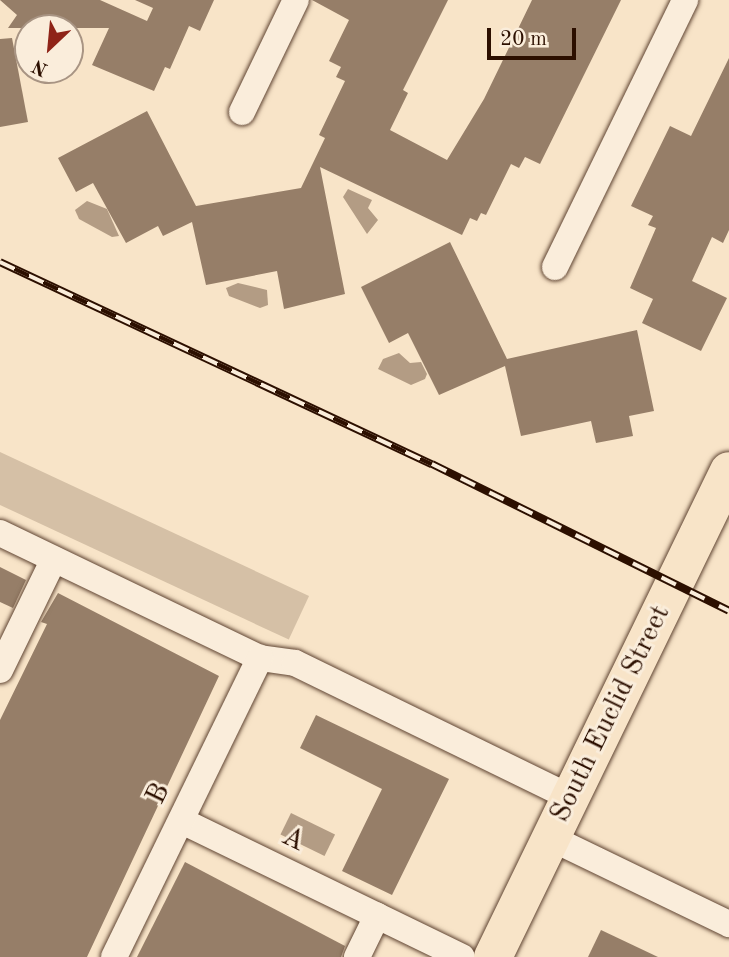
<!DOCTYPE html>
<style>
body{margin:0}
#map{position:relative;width:729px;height:957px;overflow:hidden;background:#f8e4c8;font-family:"Old Standard TT",serif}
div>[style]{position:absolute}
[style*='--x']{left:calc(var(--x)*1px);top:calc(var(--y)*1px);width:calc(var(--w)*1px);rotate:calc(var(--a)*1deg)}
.green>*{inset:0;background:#d5c0a6;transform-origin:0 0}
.water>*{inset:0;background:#b39c84;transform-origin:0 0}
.building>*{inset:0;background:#967e68}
.roads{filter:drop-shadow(0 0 2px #5f4432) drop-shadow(0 0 2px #5f4432)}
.minor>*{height:26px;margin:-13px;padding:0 13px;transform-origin:13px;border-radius:13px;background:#faeddb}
.primary>*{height:38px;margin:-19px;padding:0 19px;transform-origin:19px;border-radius:19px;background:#f8e4c8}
.rail>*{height:8px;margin-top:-4px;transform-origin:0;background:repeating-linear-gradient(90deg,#faeddb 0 16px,#2c0f00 0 32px);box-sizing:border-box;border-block:2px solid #2c0f00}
span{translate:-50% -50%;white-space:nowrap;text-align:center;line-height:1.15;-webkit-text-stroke:6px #faeddb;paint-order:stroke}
.street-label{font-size:28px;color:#2c0f00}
.north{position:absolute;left:14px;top:14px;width:70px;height:70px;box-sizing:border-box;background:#faeddb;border:2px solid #a89483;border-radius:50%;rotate:206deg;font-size:19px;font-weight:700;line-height:28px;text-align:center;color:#2c0f00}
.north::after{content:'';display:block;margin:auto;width:24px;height:32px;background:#8f2418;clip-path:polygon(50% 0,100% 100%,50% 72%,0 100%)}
.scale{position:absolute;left:487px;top:28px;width:89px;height:32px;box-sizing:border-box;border:4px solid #2c0f00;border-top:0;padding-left:9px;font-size:21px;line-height:24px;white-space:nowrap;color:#2c0f00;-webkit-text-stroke:5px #faeddb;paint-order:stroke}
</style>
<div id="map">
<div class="green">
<div style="left:0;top:452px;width:341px;height:48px;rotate:25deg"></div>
</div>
<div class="water">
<div style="clip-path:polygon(348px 189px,372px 200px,368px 208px,378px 220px,367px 234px,343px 197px)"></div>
<div style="clip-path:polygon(87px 201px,107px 209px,119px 236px,112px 237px,79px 219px,75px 210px)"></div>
<div style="clip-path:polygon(238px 283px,267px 290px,268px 305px,260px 308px,229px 296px,226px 288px)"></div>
<div style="clip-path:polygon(399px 353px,410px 363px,421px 362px,427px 374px,425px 379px,411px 385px,378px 369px,383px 359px)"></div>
<div style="left:291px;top:813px;width:49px;height:24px;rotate:26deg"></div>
</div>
<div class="building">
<div style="clip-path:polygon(0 0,100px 0,147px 21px,153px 8px,135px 0,214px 0,200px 31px,189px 26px,170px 69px,165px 67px,154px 91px,92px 65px,109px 28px,8px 28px,17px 15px)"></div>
<div style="clip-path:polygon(312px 0,448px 0,403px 90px,408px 93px,390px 130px,447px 160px,484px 99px,532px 0,621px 0,540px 164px,525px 157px,519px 168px,511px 164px,486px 215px,481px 213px,477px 221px,470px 218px,462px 235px,320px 167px,345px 294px,284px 309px,277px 271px,206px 285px,192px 222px,163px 236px,158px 226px,126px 243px,93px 183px,76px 192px,58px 158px,147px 111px,196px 206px,301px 188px,325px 138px,319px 135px,345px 81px,336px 77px,341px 67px,329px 61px,349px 20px)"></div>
<div style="clip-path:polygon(12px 38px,28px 122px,0 127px,0 39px)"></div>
<div style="clip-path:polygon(729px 58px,729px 230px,723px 243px,712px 237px,692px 281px,727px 298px,701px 351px,642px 323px,653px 299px,630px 288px,656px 228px,648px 225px,653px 216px,631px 206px,670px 126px,691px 136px)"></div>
<div style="clip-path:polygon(450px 242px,507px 359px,637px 330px,654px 411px,629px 416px,633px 436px,596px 443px,591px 421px,521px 436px,505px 366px,439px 395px,408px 333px,389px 343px,361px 287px)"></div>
<div style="clip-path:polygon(0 567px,26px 580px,13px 608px,0 602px)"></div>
<div style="clip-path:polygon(58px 593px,219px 676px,87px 957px,0 957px,0 720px,47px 624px,41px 622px)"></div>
<div style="clip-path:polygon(316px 715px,449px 779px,392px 895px,342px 871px,382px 789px,300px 748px)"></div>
<div style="clip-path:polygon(185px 862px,345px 946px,341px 957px,137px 957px)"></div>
<div style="clip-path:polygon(601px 930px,658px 957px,588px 957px)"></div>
</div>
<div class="roads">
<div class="minor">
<div style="--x:242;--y:112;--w:124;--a:-64.3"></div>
<div style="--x:555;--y:267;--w:297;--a:-64"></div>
<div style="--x:0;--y:533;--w:288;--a:25.7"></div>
<div style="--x:260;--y:658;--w:35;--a:8"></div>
<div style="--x:295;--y:663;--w:306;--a:26"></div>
<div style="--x:0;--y:670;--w:123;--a:-64.1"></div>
<div style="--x:182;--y:821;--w:311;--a:25.9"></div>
<div style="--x:551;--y:838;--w:198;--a:25.8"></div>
<div style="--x:114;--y:957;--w:333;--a:-64"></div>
<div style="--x:357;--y:957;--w:46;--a:-64"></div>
</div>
<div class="primary">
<div style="--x:493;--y:957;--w:540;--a:-64.1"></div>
</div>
</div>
<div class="rail">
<div style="--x:0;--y:262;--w:477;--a:25.1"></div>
<div style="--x:432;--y:464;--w:331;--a:26.3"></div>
</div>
<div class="street-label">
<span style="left:611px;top:714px;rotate:-64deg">South Euclid Street</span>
<span style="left:159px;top:794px;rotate:-64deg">B</span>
<span style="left:293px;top:840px;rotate:26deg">A</span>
</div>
<div class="north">N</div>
<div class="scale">20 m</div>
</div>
